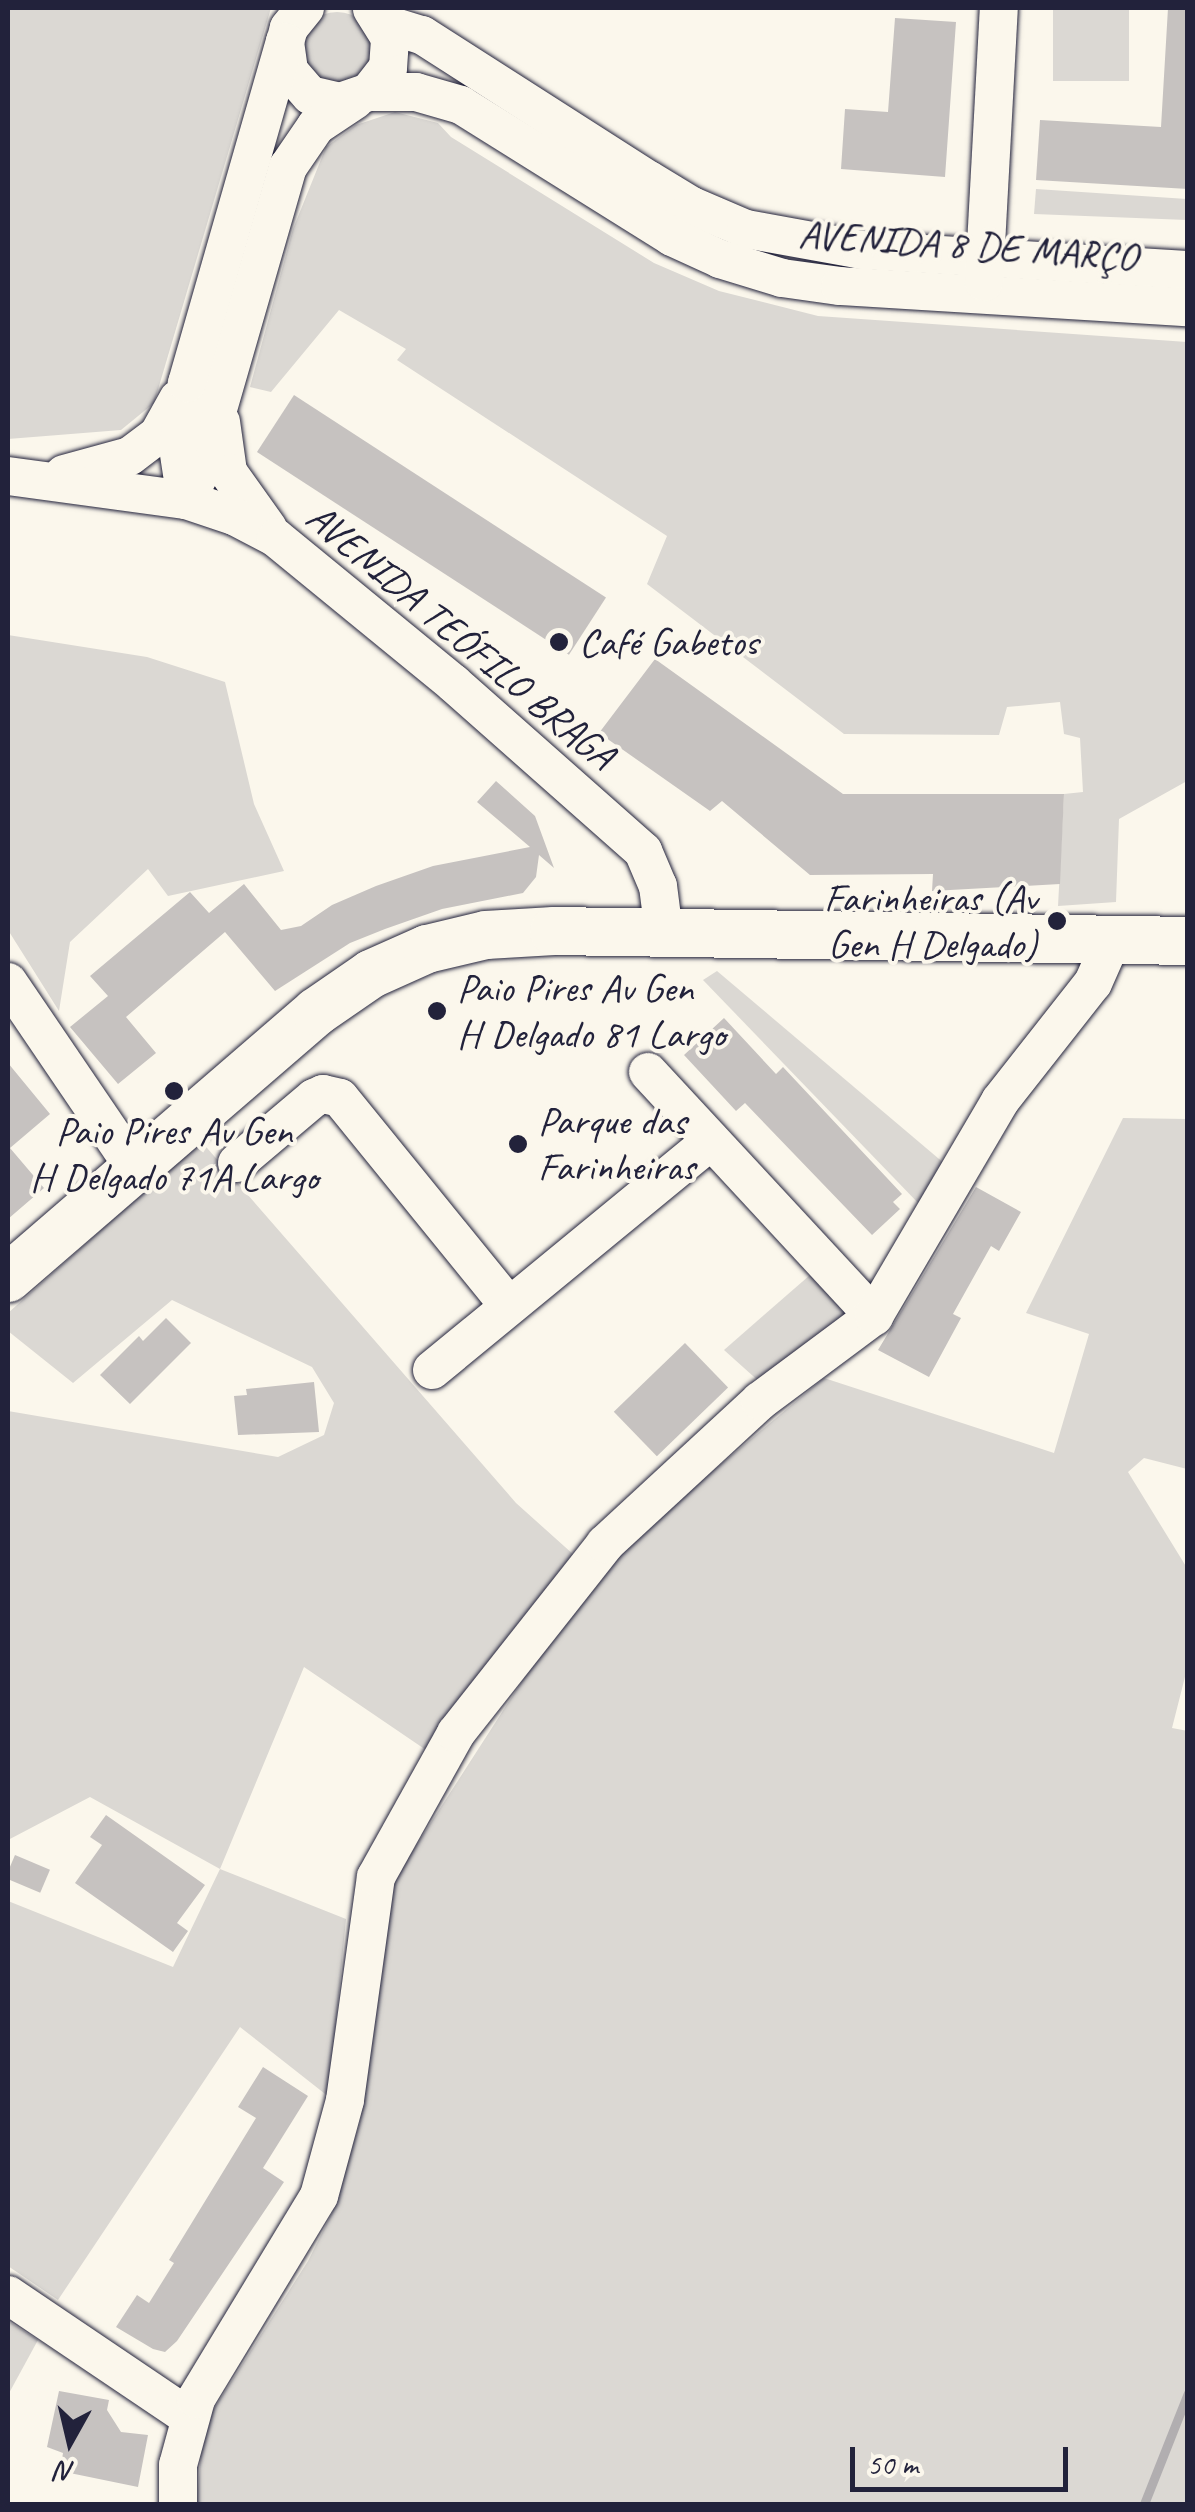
<!DOCTYPE html>
<meta charset="utf-8">
<style>
body{margin:0}
#map{position:relative;width:1195px;height:2512px;overflow:hidden;background:#fbf7ec;font-family:Caveat,sans-serif}
div>[style]{position:absolute}
[style*='--x']{left:calc(var(--x)*1px);top:calc(var(--y)*1px);width:calc(var(--w)*1px);rotate:calc(var(--a)*1deg)}
.green>*{inset:0;background:#dbd8d3;transform-origin:0 0}
.round{border-radius:50%}
.stream>*{height:9px;margin:-4.5px;padding:0 4.5px;transform-origin:4.5px;border-radius:4.5px;background:#b1aeb0}
.building>*{inset:0;background:#c6c2c0;transform-origin:0 0}
.roads{filter:drop-shadow(0 0 2px #22223b) drop-shadow(0 0 2px #22223b)}
.minor>*{height:38px;margin:-19px;padding:0 19px;transform-origin:19px;border-radius:19px;background:#fbf7ec}
.major>*{height:48px;margin:-24px;padding:0 24px;transform-origin:24px;border-radius:24px;background:#fbf7ec}
.dots>*{width:28px;height:28px;translate:-50% -50%;box-sizing:border-box;border:5px solid #fbf7ec;border-radius:50%}
span{translate:-50% -50%;white-space:nowrap;text-align:center;line-height:1.15;-webkit-text-stroke:8px #fbf7ec;paint-order:stroke}
.street-label{font-size:40px;color:#22223b}
.poi-label{font-size:40px;color:#22223b}
.left{translate:0 -50%;text-align:left}
.right{translate:-100% -50%;text-align:right}
.frame{position:absolute;inset:0;border:10px solid #22223b;pointer-events:none}
.north{position:absolute;left:20px;top:2392px;width:100px;height:100px;-webkit-text-stroke:8px #fbf7ec;paint-order:stroke;rotate:188deg;font-size:28px;font-weight:700;line-height:40px;text-align:center;color:#22223b}
.north::after{content:'';display:block;margin:auto;width:35px;height:45px;background:#22223b;clip-path:polygon(50% 0,100% 100%,50% 72%,0 100%)}
.scale{position:absolute;left:850px;top:2447px;width:218px;height:45px;box-sizing:border-box;border:5px solid #22223b;border-top:0;padding-left:12px;font-size:30px;line-height:35px;white-space:nowrap;color:#22223b;-webkit-text-stroke:8px #fbf7ec;paint-order:stroke}
</style>
<div id="map">
<div class="green">
<div style="clip-path:polygon(8px 8px,271px 8px,154px 403px,121px 430px,8px 439px)"></div>
<div style="left:1053px;top:8px;width:76px;height:73px"></div>
<div class="round" style="left:300px;top:12px;width:74px;height:74px"></div>
<div style="clip-path:polygon(395px 112px,438px 123px,451px 137px,654px 263px,719px 291px,818px 316px,1187px 342px,1187px 781px,1119px 819px,1116px 902px,1058px 906px,1064px 794px,1083px 792px,1080px 738px,1064px 734px,1060px 702px,1007px 707px,999px 735px,844px 734px,647px 584px,667px 536px,397px 360px,406px 349px,339px 310px,271px 392px,250px 387px,293px 229px,326px 147px,356px 125px)"></div>
<div style="clip-path:polygon(1036px 189px,1187px 199px,1187px 220px,1034px 214px)"></div>
<div style="clip-path:polygon(8px 635px,147px 657px,225px 682px,254px 804px,284px 871px,168px 896px,148px 869px,70px 942px,59px 1011px,8px 930px)"></div>
<div style="clip-path:polygon(717px 971px,945px 1164px,921px 1206px,703px 980px)"></div>
<div style="clip-path:polygon(1123px 1118px,1187px 1119px,1187px 1469px,1144px 1458px,1128px 1472px,1187px 1568px,1187px 1669px,1172px 1728px,1188px 1731px,1187px 2504px,197px 2504px,202px 2440px,210px 2415px,308px 2261px,333px 2211px,360px 2122px,392px 1883px,593px 1571px,824px 1378px,1054px 1453px,1089px 1334px,1026px 1313px)"></div>
<div style="clip-path:polygon(201px 1141px,516px 1503px,574px 1555px,426px 1750px,304px 1667px,220px 1869px,346px 1919px,329px 2097px,240px 2027px,58px 2300px,8px 2266px,8px 1901px,173px 1967px,220px 1869px,90px 1797px,8px 1840px,8px 1411px,278px 1457px,324px 1435px,334px 1403px,312px 1367px,172px 1300px,73px 1383px,8px 1331px,8px 1313px)"></div>
<div style="clip-path:polygon(810px 1275px,847px 1306px,847px 1322px,763px 1385px,724px 1350px)"></div>
<div style="clip-path:polygon(8px 2321px,38px 2340px,8px 2395px)"></div>
</div>
<div class="stream">
<div style="--x:1144;--y:2504;--w:119;--a:-68.4"></div>
</div>
<div class="building">
<div style="clip-path:polygon(1168px 8px,1188px 8px,1188px 189px,1036px 180px,1040px 120px,1161px 127px)"></div>
<div style="clip-path:polygon(895px 18px,956px 22px,945px 177px,841px 169px,845px 109px,888px 112px)"></div>
<div style="left:294px;top:395px;width:372px;height:68px;rotate:33deg"></div>
<div style="clip-path:polygon(655px 659px,843px 794px,1064px 794px,1060px 884px,932px 891px,933px 874px,810px 875px,722px 801px,710px 811px,599px 733px)"></div>
<div style="clip-path:polygon(496px 781px,535px 816px,554px 868px,539px 855px,536px 877px,523px 893px,442px 909px,385px 929px,350px 943px,275px 991px,225px 932px,126px 1017px,156px 1053px,118px 1084px,70px 1027px,108px 996px,90px 976px,190px 892px,209px 913px,244px 884px,281px 930px,301px 926px,332px 905px,376px 886px,433px 866px,530px 847px,477px 802px)"></div>
<div style="clip-path:polygon(724px 1018px,776px 1074px,783px 1067px,902px 1194px,893px 1202px,900px 1209px,872px 1235px,745px 1103px,736px 1111px,684px 1055px)"></div>
<div style="clip-path:polygon(8px 1063px,50px 1114px,10px 1148px,44px 1188px,8px 1219px)"></div>
<div style="clip-path:polygon(976px 1187px,1021px 1212px,999px 1251px,991px 1246px,953px 1314px,961px 1318px,929px 1377px,878px 1350px)"></div>
<div style="clip-path:polygon(166px 1318px,191px 1343px,130px 1404px,100px 1375px,139px 1336px,143px 1341px)"></div>
<div style="left:685px;top:1343px;width:62px;height:99px;rotate:46deg"></div>
<div style="clip-path:polygon(314px 1382px,319px 1432px,238px 1435px,234px 1396px,247px 1395px,246px 1389px)"></div>
<div style="clip-path:polygon(106px 1815px,205px 1885px,177px 1923px,188px 1931px,173px 1952px,75px 1883px,102px 1845px,90px 1837px)"></div>
<div style="left:15px;top:1855px;width:38px;height:25px;rotate:23deg"></div>
<div style="clip-path:polygon(263px 2067px,308px 2096px,263px 2168px,284px 2182px,177px 2341px,165px 2352px,153px 2349px,116px 2327px,137px 2295px,149px 2303px,174px 2263px,169px 2260px,256px 2118px,238px 2107px)"></div>
<div style="clip-path:polygon(59px 2391px,109px 2400px,107px 2410px,121px 2432px,148px 2435px,138px 2487px,60px 2471px,63px 2453px,47px 2447px)"></div>
</div>
<div class="roads">
<div class="minor">
<div style="--x:305;--y:8;--w:26;--a:129"></div>
<div style="--x:289;--y:28;--w:15;--a:106"></div>
<div style="--x:285;--y:42;--w:29;--a:82"></div>
<div style="--x:289;--y:71;--w:32;--a:49"></div>
<div style="--x:310;--y:95;--w:31;--a:13"></div>
<div style="--x:340;--y:102;--w:31;--a:-19"></div>
<div style="--x:369;--y:92;--w:31;--a:-52"></div>
<div style="--x:388;--y:68;--w:30;--a:-86"></div>
<div style="--x:390;--y:38;--w:34;--a:-122"></div>
<div style="--x:385;--y:24;--w:39;--a:17"></div>
<div style="--x:422;--y:35;--w:269;--a:32.6"></div>
<div style="--x:649;--y:180;--w:50;--a:31.2"></div>
<div style="--x:692;--y:206;--w:59;--a:23.1"></div>
<div style="--x:746;--y:229;--w:117;--a:10.3"></div>
<div style="--x:861;--y:250;--w:328;--a:3.5"></div>
<div style="--x:369;--y:92;--w:47;--a:0"></div>
<div style="--x:416;--y:92;--w:47;--a:16.1"></div>
<div style="--x:461;--y:105;--w:249;--a:32"></div>
<div style="--x:672;--y:237;--w:53;--a:24.6"></div>
<div style="--x:720;--y:259;--w:65;--a:17"></div>
<div style="--x:782;--y:278;--w:59;--a:7.9"></div>
<div style="--x:840;--y:286;--w:349;--a:3.5"></div>
<div style="--x:984;--y:282;--w:274;--a:-86.9"></div>
<div style="--x:221;--y:422;--w:50;--a:82"></div>
<div style="--x:228;--y:472;--w:69;--a:54.5"></div>
<div style="--x:64;--y:474;--w:68;--a:-15.3"></div>
<div style="--x:130;--y:456;--w:35;--a:-37"></div>
<div style="--x:158;--y:435;--w:41;--a:-60.9"></div>
<div style="--x:8;--y:476;--w:180;--a:7.7"></div>
<div style="--x:186;--y:500;--w:51;--a:18.4"></div>
<div style="--x:234;--y:516;--w:47;--a:27.6"></div>
<div style="--x:276;--y:538;--w:229;--a:39.3"></div>
<div style="--x:453;--y:683;--w:254;--a:41.5"></div>
<div style="--x:643;--y:851;--w:38;--a:67"></div>
<div style="--x:658;--y:886;--w:47;--a:82.7"></div>
<div style="--x:187;--y:498;--w:26;--a:-62"></div>
<div style="--x:199;--y:475;--w:321;--a:-73.9"></div>
<div style="--x:288;--y:167;--w:50;--a:-55.7"></div>
<div style="--x:316;--y:126;--w:47;--a:-33.7"></div>
<div style="--x:186;--y:500;--w:53;--a:-98.7"></div>
<div style="--x:178;--y:448;--w:66;--a:-82.1"></div>
<div style="--x:187;--y:383;--w:355;--a:-74"></div>
<div style="--x:8;--y:982;--w:227;--a:55.8"></div>
<div style="--x:648;--y:1072;--w:333;--a:47.2"></div>
<div style="--x:237;--y:1163;--w:101;--a:-40.2"></div>
<div style="--x:314;--y:1098;--w:10;--a:-24"></div>
<div style="--x:323;--y:1094;--w:17;--a:13"></div>
<div style="--x:340;--y:1098;--w:267;--a:50.9"></div>
<div style="--x:432;--y:1370;--w:361;--a:-39.4"></div>
<div style="--x:8;--y:2295;--w:218;--a:34"></div>
<div style="--x:178;--y:2504;--w:39;--a:-90"></div>
<div style="--x:178;--y:2465;--w:68;--a:-74.7"></div>
<div style="--x:196;--y:2399;--w:237;--a:-58.8"></div>
<div style="--x:319;--y:2196;--w:99;--a:-74.8"></div>
<div style="--x:345;--y:2100;--w:225;--a:-82.1"></div>
<div style="--x:376;--y:1877;--w:165;--a:-60.9"></div>
<div style="--x:456;--y:1733;--w:241;--a:-51.7"></div>
<div style="--x:605;--y:1544;--w:211;--a:-42.7"></div>
<div style="--x:760;--y:1401;--w:142;--a:-36.7"></div>
<div style="--x:874;--y:1316;--w:249;--a:-59.6"></div>
<div style="--x:1000;--y:1101;--w:150;--a:-51.8"></div>
<div style="--x:1093;--y:983;--w:47;--a:-66.2"></div>
</div>
<div class="major">
<div style="--x:8;--y:1278;--w:407;--a:-40.8"></div>
<div style="--x:316;--y:1012;--w:67;--a:-34.6"></div>
<div style="--x:371;--y:974;--w:61;--a:-24.1"></div>
<div style="--x:427;--y:949;--w:61;--a:-13.3"></div>
<div style="--x:486;--y:935;--w:68;--a:-3.4"></div>
<div style="--x:554;--y:931;--w:634;--a:0.9"></div>
</div>
</div>
<div class="dots">
<div style="left:559px;top:642px;background:#22223b"></div>
<div style="left:1057px;top:921px;background:#22223b"></div>
<div style="left:437px;top:1011px;background:#22223b"></div>
<div style="left:174px;top:1091px;background:#22223b"></div>
<div style="left:518px;top:1144px;background:#22223b"></div>
</div>
<div class="street-label">
<span style="left:968px;top:245px;rotate:4deg">AVENIDA 8 DE MARÇO</span>
<span style="left:461px;top:636px;rotate:40deg">AVENIDA TEÓFILO BRAGA</span>
</div>
<div class="poi-label">
<span class="left" style="left:579px;top:642px">Café Gabetos</span>
<span class="right" style="left:1037px;top:921px">Farinheiras (Av<br>Gen H Delgado)</span>
<span class="left" style="left:457px;top:1011px">Paio Pires Av Gen<br>H Delgado 81 Largo</span>
<span class="left" style="left:538px;top:1144px">Parque das<br>Farinheiras</span>
<span style="left:174px;top:1154px">Paio Pires Av Gen<br>H Delgado 71A Largo</span>
</div>
<div class="frame"></div>
<div class="north">N</div>
<div class="scale">50 m</div>
</div>
